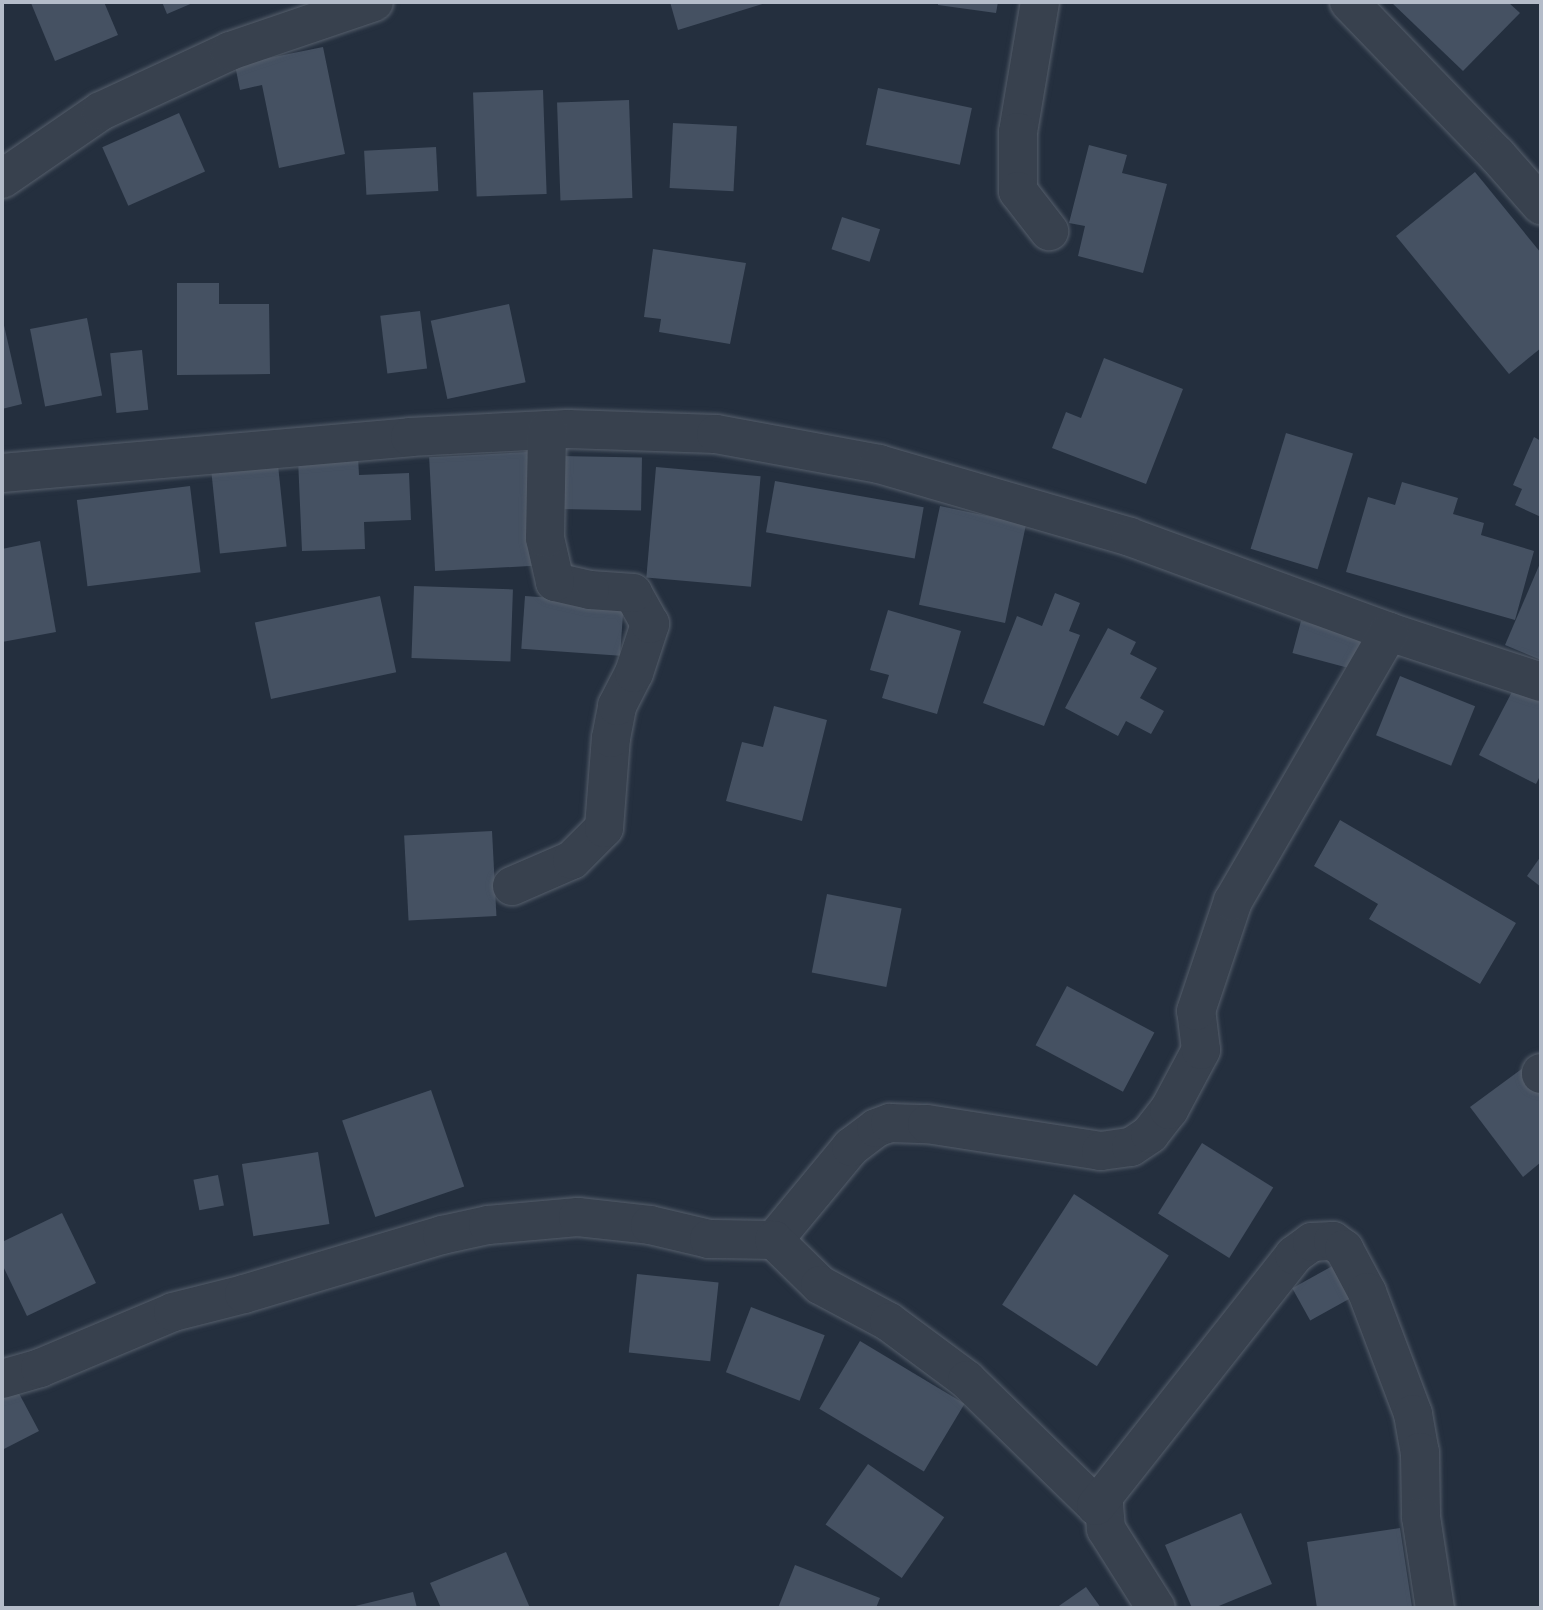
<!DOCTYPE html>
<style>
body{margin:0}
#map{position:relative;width:1543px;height:1610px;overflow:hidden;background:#242f3e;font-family:Karla,sans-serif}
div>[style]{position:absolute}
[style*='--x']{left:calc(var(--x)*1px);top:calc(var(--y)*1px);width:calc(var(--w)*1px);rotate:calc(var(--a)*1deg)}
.building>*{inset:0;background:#455162;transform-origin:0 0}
.roads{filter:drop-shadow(0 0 2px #565f6c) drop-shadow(0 0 2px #565f6c)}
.minor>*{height:38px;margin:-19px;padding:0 19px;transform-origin:19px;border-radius:19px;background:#38414e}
span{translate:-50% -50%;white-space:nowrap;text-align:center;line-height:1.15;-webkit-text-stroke:6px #1d2633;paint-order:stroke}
.frame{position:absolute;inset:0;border:4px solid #b4bcc9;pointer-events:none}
</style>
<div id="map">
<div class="building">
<div style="clip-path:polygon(34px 2px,104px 2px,118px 35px,55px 61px,31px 3px)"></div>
<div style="clip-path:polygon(162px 2px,195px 2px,167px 14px)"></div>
<div style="clip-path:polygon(670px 2px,769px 2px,678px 30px)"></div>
<div style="clip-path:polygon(938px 2px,998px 2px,996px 13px,938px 5px)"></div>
<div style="clip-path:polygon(1391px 2px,1508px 2px,1520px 13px,1463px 71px)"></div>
<div style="clip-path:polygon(323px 47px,345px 154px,279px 168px,262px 85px,240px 90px,235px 65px)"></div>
<div style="left:878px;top:88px;width:96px;height:58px;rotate:12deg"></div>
<div style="left:543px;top:90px;width:104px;height:70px;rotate:88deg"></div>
<div style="left:629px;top:100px;width:98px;height:72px;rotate:88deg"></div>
<div style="left:179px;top:113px;width:64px;height:84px;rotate:66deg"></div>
<div style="left:673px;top:123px;width:64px;height:65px;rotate:3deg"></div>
<div style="clip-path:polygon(1089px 145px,1127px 155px,1122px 173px,1167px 184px,1143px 273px,1078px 256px,1085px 226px,1069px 223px)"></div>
<div style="left:436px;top:147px;width:44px;height:72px;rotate:87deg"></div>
<div style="clip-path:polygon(1475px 172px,1541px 253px,1541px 348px,1509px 374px,1396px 236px)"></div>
<div style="left:842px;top:217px;width:40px;height:34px;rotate:18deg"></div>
<div style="clip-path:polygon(653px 249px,746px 263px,730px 344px,659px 332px,661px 319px,644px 317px)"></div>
<div style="clip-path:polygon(177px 283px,219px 283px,219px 304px,269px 304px,270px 374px,177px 375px)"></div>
<div style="left:509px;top:304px;width:80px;height:80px;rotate:78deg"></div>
<div style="left:420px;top:311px;width:58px;height:40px;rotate:83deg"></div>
<div style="left:87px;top:318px;width:79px;height:58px;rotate:79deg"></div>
<div style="clip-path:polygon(3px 321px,22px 404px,2px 409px,2px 322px)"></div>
<div style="left:142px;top:350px;width:60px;height:32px;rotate:84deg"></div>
<div style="clip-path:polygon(1104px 358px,1183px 389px,1146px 484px,1052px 448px,1066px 412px,1081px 418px)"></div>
<div style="left:1286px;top:433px;width:70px;height:121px;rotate:17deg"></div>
<div style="clip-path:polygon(1534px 437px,1541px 441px,1541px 517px,1515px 505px,1522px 489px,1513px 485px)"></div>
<div style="left:528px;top:452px;width:114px;height:99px;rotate:87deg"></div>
<div style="left:560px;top:456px;width:82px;height:53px;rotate:1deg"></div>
<div style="clip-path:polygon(358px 457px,359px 475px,409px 473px,411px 520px,364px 522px,365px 549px,302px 551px,298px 459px)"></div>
<div style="left:278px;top:465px;width:82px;height:67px;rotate:84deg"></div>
<div style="left:656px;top:467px;width:105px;height:111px;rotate:5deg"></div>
<div style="left:775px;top:481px;width:151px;height:52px;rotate:10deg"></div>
<div style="clip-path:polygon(1402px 482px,1458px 498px,1453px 514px,1484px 523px,1481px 535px,1534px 551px,1515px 620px,1346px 572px,1368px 497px,1395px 505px)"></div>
<div style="left:190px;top:486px;width:87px;height:114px;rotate:83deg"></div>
<div style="left:940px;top:506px;width:88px;height:101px;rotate:12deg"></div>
<div style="clip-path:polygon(40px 541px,56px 632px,2px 642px,2px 549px)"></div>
<div style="clip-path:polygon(1541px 561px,1541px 660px,1505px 645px)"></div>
<div style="left:414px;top:586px;width:99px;height:72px;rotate:2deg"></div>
<div style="clip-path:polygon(1055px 593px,1080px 603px,1069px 631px,1080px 635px,1044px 726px,983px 703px,1017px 616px,1042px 626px)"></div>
<div style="left:380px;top:596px;width:78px;height:128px;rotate:78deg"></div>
<div style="left:525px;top:596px;width:99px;height:53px;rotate:4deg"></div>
<div style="clip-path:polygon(888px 610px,961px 631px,937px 714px,882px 698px,889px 675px,870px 670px)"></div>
<div style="left:1301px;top:621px;width:63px;height:33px;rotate:15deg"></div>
<div style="clip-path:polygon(1108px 628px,1136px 642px,1130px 654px,1157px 668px,1140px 698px,1164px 711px,1151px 734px,1126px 721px,1118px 736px,1065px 708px)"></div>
<div style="left:1400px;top:676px;width:81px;height:64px;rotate:22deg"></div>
<div style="clip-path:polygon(1514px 688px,1541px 702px,1541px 774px,1536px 784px,1479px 755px)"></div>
<div style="clip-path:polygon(774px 706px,827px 720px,802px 821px,726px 801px,742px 742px,763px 747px)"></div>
<div style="clip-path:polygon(1340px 820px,1516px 923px,1480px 984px,1369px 919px,1378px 904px,1314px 866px)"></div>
<div style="left:492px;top:831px;width:85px;height:88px;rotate:87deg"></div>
<div style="clip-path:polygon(1541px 856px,1541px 887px,1527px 876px)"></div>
<div style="left:827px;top:894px;width:76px;height:80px;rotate:11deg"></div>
<div style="left:1067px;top:986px;width:99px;height:67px;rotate:28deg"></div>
<div style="clip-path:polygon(1523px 1068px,1541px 1094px,1541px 1162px,1523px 1177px,1470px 1107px)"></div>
<div style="left:431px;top:1090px;width:102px;height:94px;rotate:71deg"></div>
<div style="left:1202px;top:1143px;width:84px;height:83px;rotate:32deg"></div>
<div style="left:318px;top:1152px;width:73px;height:77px;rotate:81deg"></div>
<div style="left:218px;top:1175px;width:31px;height:25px;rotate:79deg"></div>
<div style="left:1074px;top:1194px;width:113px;height:132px;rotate:33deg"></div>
<div style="clip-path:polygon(62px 1213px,96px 1283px,27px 1316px,2px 1264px,2px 1242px)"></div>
<div style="left:1336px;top:1264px;width:37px;height:50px;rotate:61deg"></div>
<div style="left:637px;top:1274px;width:82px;height:79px;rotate:6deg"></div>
<div style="left:751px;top:1307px;width:79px;height:70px;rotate:21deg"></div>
<div style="left:860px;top:1341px;width:122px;height:79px;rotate:31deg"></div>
<div style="clip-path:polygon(15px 1386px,39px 1431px,2px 1450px,2px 1393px)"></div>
<div style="left:868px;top:1464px;width:93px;height:74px;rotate:35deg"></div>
<div style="clip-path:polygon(1241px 1513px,1272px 1584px,1214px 1608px,1192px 1608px,1165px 1545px)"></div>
<div style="clip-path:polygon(1400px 1528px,1412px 1607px,1317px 1608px,1307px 1542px)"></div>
<div style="clip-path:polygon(506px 1552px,530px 1608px,441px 1608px,430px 1583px)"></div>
<div style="clip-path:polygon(795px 1565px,880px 1598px,876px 1608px,778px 1608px)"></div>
<div style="clip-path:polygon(1086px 1587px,1101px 1608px,1056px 1608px)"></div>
<div style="clip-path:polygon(413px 1592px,417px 1608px,352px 1608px,351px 1607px)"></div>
</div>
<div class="roads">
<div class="minor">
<div style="--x:1040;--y:2;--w:132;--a:99.6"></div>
<div style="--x:1018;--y:132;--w:59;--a:90"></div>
<div style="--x:1018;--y:191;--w:51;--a:52.2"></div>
<div style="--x:1349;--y:2;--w:213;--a:46"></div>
<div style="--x:1497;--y:155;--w:67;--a:48.7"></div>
<div style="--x:2;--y:179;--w:120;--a:-34.5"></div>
<div style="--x:101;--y:111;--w:142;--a:-24.9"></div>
<div style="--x:230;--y:51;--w:152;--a:-18.8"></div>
<div style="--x:2;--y:473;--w:410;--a:-5"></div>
<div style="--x:410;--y:437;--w:158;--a:-2.9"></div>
<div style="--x:568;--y:429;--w:148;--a:1.9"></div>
<div style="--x:716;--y:434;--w:166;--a:10.4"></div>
<div style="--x:879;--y:464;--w:261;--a:16.2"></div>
<div style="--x:1130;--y:537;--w:276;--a:20.1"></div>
<div style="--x:1389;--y:632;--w:160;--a:18.2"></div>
<div style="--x:512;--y:886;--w:65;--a:-23.4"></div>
<div style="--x:572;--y:860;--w:45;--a:-45"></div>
<div style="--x:604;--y:828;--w:90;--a:-85.6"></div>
<div style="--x:611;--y:738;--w:33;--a:-79"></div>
<div style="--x:617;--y:706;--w:37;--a:-63"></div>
<div style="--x:634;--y:673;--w:52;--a:-71.9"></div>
<div style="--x:650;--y:624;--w:35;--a:-119"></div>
<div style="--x:633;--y:593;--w:43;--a:-176"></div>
<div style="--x:590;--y:590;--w:36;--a:-167"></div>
<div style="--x:555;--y:582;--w:45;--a:-102.8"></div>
<div style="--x:545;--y:538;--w:108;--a:-88.9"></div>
<div style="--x:1541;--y:1074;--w:1;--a:-90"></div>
<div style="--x:774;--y:1240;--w:121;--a:-50.4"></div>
<div style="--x:851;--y:1147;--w:31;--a:-37"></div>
<div style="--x:876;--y:1128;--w:15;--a:-20"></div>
<div style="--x:890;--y:1123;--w:37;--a:2"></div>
<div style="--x:927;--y:1124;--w:176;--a:8.8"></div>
<div style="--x:1101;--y:1151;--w:30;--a:-8"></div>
<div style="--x:1131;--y:1147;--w:23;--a:-34"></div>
<div style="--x:1150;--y:1134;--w:31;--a:-52"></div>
<div style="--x:1169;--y:1110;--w:68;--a:-61.9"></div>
<div style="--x:1201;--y:1050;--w:39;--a:-97"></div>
<div style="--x:1196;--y:1011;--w:116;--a:-71.4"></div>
<div style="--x:1233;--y:901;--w:311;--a:-59.9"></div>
<div style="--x:2;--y:1379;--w:40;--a:-16"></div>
<div style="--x:40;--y:1368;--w:144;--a:-22.8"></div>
<div style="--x:173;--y:1312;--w:73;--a:-14.2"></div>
<div style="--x:244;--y:1294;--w:207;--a:-16.6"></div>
<div style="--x:442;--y:1235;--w:47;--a:-12.3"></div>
<div style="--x:488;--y:1225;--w:90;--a:-5.1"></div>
<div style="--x:578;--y:1217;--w:72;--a:6.3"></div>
<div style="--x:650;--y:1225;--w:61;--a:13.3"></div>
<div style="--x:709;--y:1239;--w:65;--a:0.9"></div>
<div style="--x:774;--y:1240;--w:64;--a:44.4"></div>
<div style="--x:820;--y:1285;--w:78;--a:28.2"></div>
<div style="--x:889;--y:1322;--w:97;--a:36.6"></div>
<div style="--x:967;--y:1380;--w:180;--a:44.3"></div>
<div style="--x:1096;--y:1506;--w:8;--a:0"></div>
<div style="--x:1104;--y:1506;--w:23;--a:85"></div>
<div style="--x:1106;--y:1529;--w:93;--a:57.7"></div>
<div style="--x:1096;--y:1506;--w:320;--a:-51.7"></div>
<div style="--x:1294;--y:1255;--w:22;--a:-36"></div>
<div style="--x:1312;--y:1242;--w:21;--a:-3"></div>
<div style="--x:1333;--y:1241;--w:14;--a:36"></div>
<div style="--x:1344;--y:1249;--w:49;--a:61.9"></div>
<div style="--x:1367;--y:1292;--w:130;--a:69.3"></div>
<div style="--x:1413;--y:1414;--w:39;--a:80"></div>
<div style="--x:1420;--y:1452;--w:65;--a:89.1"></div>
<div style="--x:1421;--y:1517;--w:92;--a:81.3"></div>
</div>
</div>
<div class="frame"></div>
</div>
